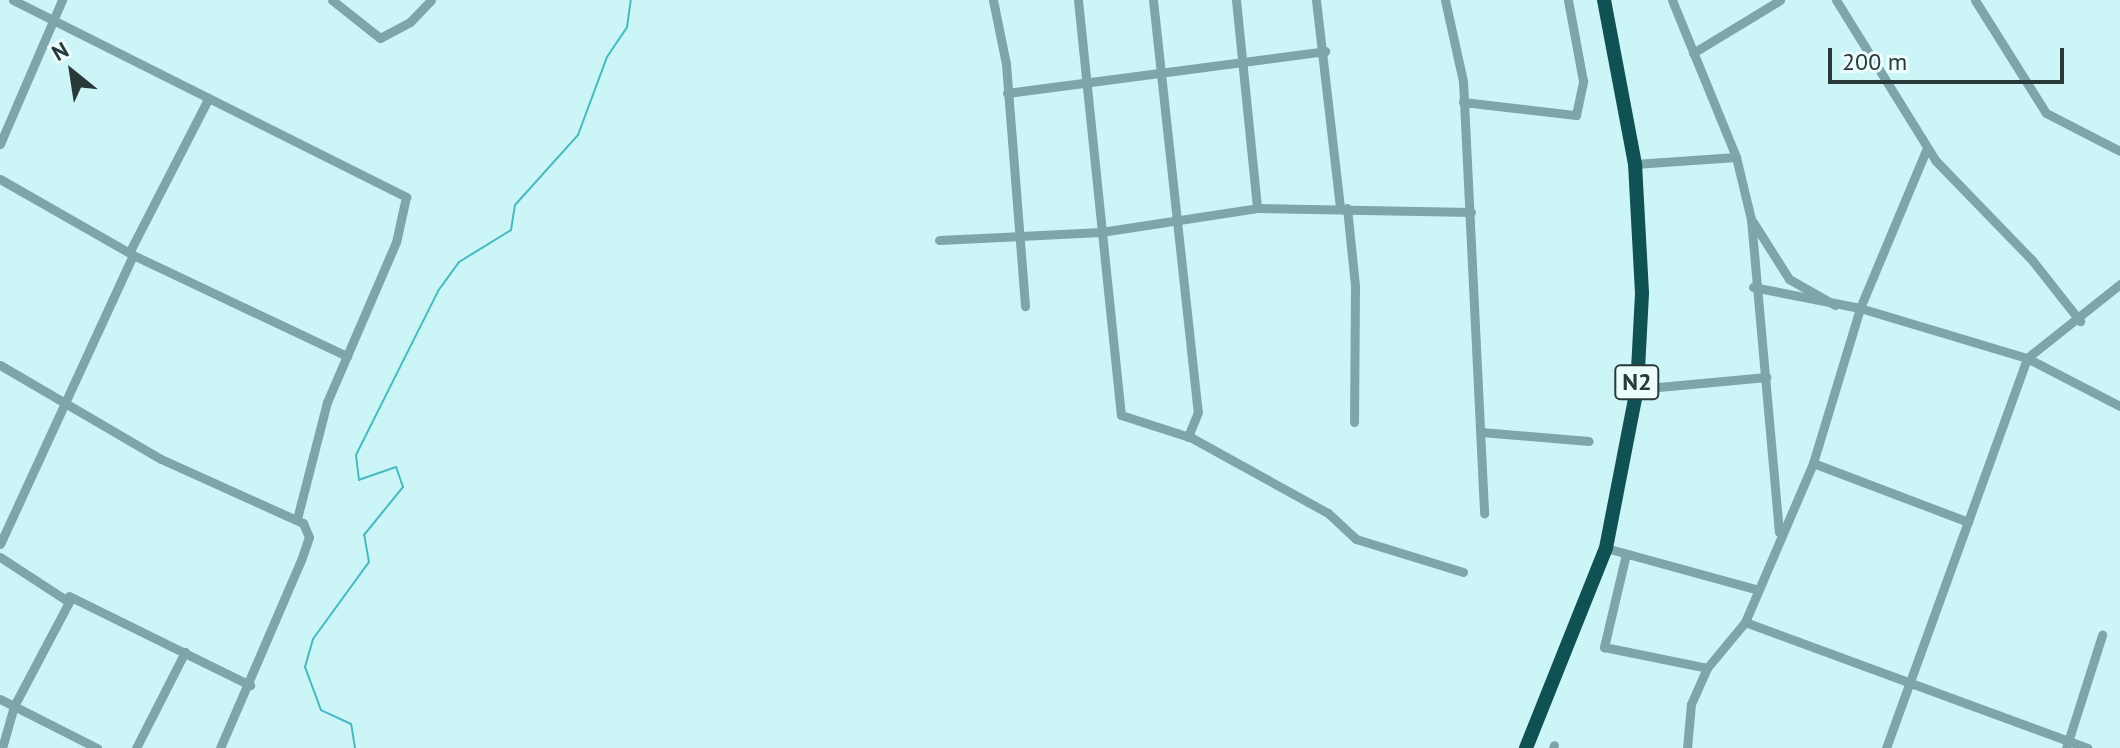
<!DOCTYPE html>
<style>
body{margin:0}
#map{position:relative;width:2120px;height:748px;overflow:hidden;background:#ccf5f7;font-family:"PT Sans",sans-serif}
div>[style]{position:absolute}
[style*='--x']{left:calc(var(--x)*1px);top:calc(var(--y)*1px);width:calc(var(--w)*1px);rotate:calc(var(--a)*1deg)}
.stream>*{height:2px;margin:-1px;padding:0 1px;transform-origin:1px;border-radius:1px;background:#47bac1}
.minor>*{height:9px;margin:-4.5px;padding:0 4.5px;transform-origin:4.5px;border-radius:4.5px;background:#7ca6a9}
.highway>*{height:14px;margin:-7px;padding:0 7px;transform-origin:7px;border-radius:7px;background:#105154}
span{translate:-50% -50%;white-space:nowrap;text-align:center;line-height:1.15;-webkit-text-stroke:6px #edfdfe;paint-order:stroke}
.shield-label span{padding:2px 6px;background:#edfdfe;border:2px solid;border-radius:6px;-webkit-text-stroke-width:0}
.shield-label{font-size:24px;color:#29393a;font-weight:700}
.north{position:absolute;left:32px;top:32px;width:80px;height:80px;-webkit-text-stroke:6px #edfdfe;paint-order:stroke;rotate:330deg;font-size:22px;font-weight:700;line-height:32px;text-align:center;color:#29393a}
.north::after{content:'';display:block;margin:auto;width:28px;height:36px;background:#29393a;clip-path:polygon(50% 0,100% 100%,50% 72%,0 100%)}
.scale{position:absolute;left:1828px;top:48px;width:236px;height:36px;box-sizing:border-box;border:4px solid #29393a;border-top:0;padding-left:10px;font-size:24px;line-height:28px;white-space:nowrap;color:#29393a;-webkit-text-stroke:6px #edfdfe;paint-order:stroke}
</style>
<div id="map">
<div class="stream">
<div style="--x:355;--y:748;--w:24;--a:-99"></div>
<div style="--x:351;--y:724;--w:33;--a:-155"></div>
<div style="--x:321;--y:710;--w:46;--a:-110.4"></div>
<div style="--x:305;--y:667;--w:29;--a:-74"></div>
<div style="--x:313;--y:639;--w:95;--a:-54"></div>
<div style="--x:369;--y:562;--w:27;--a:-100"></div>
<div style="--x:364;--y:535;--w:62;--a:-50.9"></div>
<div style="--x:403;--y:487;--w:21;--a:-109"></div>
<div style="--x:396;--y:467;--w:39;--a:161"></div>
<div style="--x:359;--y:480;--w:25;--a:-97"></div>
<div style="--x:356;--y:455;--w:183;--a:-63.4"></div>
<div style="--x:438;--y:291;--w:36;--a:-54"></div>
<div style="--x:459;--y:262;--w:61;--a:-31.6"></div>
<div style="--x:511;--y:230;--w:25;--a:-81"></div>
<div style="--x:515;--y:205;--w:94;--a:-48"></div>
<div style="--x:578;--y:135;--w:83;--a:-69.6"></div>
<div style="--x:607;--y:57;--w:36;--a:-56"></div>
<div style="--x:627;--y:27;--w:27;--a:-82"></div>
</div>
<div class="minor">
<div style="--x:13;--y:0;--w:440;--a:26.6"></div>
<div style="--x:406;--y:197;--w:46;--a:102.5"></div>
<div style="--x:396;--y:242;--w:174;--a:113.3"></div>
<div style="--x:327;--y:402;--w:121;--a:104.4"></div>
<div style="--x:332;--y:0;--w:61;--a:38.4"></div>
<div style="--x:380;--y:38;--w:34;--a:-28"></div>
<div style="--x:410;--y:22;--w:30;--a:-46"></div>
<div style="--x:993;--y:0;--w:65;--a:78.5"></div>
<div style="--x:1006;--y:64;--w:243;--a:85.5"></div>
<div style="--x:1078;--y:0;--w:417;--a:84.1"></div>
<div style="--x:1121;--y:415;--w:75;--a:17.9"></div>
<div style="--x:1192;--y:438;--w:155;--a:28.9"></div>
<div style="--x:1328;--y:513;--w:38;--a:43"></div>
<div style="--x:1356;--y:539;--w:112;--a:17.1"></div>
<div style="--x:1153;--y:0;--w:414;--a:83.8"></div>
<div style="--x:1198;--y:412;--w:27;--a:112"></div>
<div style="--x:1236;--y:0;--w:209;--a:84.2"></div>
<div style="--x:1316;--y:0;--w:209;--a:83.4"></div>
<div style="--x:1445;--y:0;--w:83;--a:77.5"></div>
<div style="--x:1463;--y:81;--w:433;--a:87.2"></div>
<div style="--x:1672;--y:0;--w:170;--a:67.8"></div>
<div style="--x:1736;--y:157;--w:64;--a:76.4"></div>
<div style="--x:1751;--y:219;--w:314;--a:84.9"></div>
<div style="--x:1836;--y:0;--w:190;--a:58.2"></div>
<div style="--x:1936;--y:161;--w:138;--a:45.9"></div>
<div style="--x:2032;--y:260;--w:78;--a:51.8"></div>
<div style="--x:1975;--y:0;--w:133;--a:57.9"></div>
<div style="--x:2046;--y:113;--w:83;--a:27.2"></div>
<div style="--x:1693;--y:53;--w:102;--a:-31.3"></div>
<div style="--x:1007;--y:93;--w:321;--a:-7.5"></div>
<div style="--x:1463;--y:102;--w:114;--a:6.6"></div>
<div style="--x:1576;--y:115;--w:35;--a:-78"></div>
<div style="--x:1583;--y:81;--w:82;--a:-100.5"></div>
<div style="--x:0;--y:144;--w:157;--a:-66.7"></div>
<div style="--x:1635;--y:164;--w:101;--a:-4"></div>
<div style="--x:0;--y:179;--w:153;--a:29.7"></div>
<div style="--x:133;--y:255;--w:318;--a:114.7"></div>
<div style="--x:1347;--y:208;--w:78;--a:84.1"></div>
<div style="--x:1355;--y:286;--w:136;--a:90.4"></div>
<div style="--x:1753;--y:222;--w:67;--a:57.7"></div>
<div style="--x:1789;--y:279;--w:53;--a:29.5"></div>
<div style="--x:939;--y:240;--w:162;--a:-2.8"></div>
<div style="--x:1101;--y:232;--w:158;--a:-8.7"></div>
<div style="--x:1257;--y:208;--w:214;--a:1.1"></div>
<div style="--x:131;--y:249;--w:166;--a:-62.8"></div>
<div style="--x:133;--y:255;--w:237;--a:25.3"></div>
<div style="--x:1753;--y:287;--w:109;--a:11.1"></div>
<div style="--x:1860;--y:308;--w:174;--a:16.7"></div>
<div style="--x:2027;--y:358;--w:105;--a:27.3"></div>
<div style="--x:0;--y:365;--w:186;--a:30.3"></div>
<div style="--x:161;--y:459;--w:156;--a:24.3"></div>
<div style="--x:303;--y:523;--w:15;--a:67"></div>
<div style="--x:309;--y:537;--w:24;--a:109"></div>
<div style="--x:301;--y:560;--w:205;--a:113.3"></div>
<div style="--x:1637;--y:389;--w:130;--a:-5.3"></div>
<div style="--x:1481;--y:432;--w:108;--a:4.8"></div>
<div style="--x:1813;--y:463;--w:166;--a:20.8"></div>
<div style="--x:1606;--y:548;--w:158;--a:15.4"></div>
<div style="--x:1626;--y:554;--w:96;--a:103.3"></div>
<div style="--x:1604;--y:647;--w:105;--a:11.5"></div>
<div style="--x:0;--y:557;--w:82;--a:33.1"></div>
<div style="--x:69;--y:602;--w:118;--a:117.9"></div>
<div style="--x:14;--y:706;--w:44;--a:105.9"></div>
<div style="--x:69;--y:596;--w:202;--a:26.2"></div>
<div style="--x:1745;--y:622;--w:365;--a:20.2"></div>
<div style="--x:0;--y:699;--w:109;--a:26.8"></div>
<div style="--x:136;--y:748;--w:108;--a:-63"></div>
<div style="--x:1553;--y:748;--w:3;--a:-72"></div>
<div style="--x:1687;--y:748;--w:44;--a:-84.8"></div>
<div style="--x:1691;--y:704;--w:39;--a:-66"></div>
<div style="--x:1707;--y:668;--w:60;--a:-50.4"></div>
<div style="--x:1745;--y:622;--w:173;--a:-66.8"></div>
<div style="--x:1813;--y:463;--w:162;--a:-73.1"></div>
<div style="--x:1860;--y:308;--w:173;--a:-67.3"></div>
<div style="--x:1886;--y:748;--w:415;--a:-70.1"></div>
<div style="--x:2027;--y:358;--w:119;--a:-38.5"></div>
<div style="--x:2066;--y:748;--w:119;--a:-72.3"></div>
</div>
<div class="highway">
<div style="--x:1526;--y:748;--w:215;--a:-68.2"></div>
<div style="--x:1606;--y:548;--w:162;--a:-79"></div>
<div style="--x:1637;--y:389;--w:96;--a:-87"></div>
<div style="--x:1642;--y:293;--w:129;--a:-93.1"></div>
<div style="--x:1635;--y:164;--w:167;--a:-100.7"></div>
</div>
<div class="shield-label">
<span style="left:1637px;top:382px">N2</span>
</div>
<div class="north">N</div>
<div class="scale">200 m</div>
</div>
